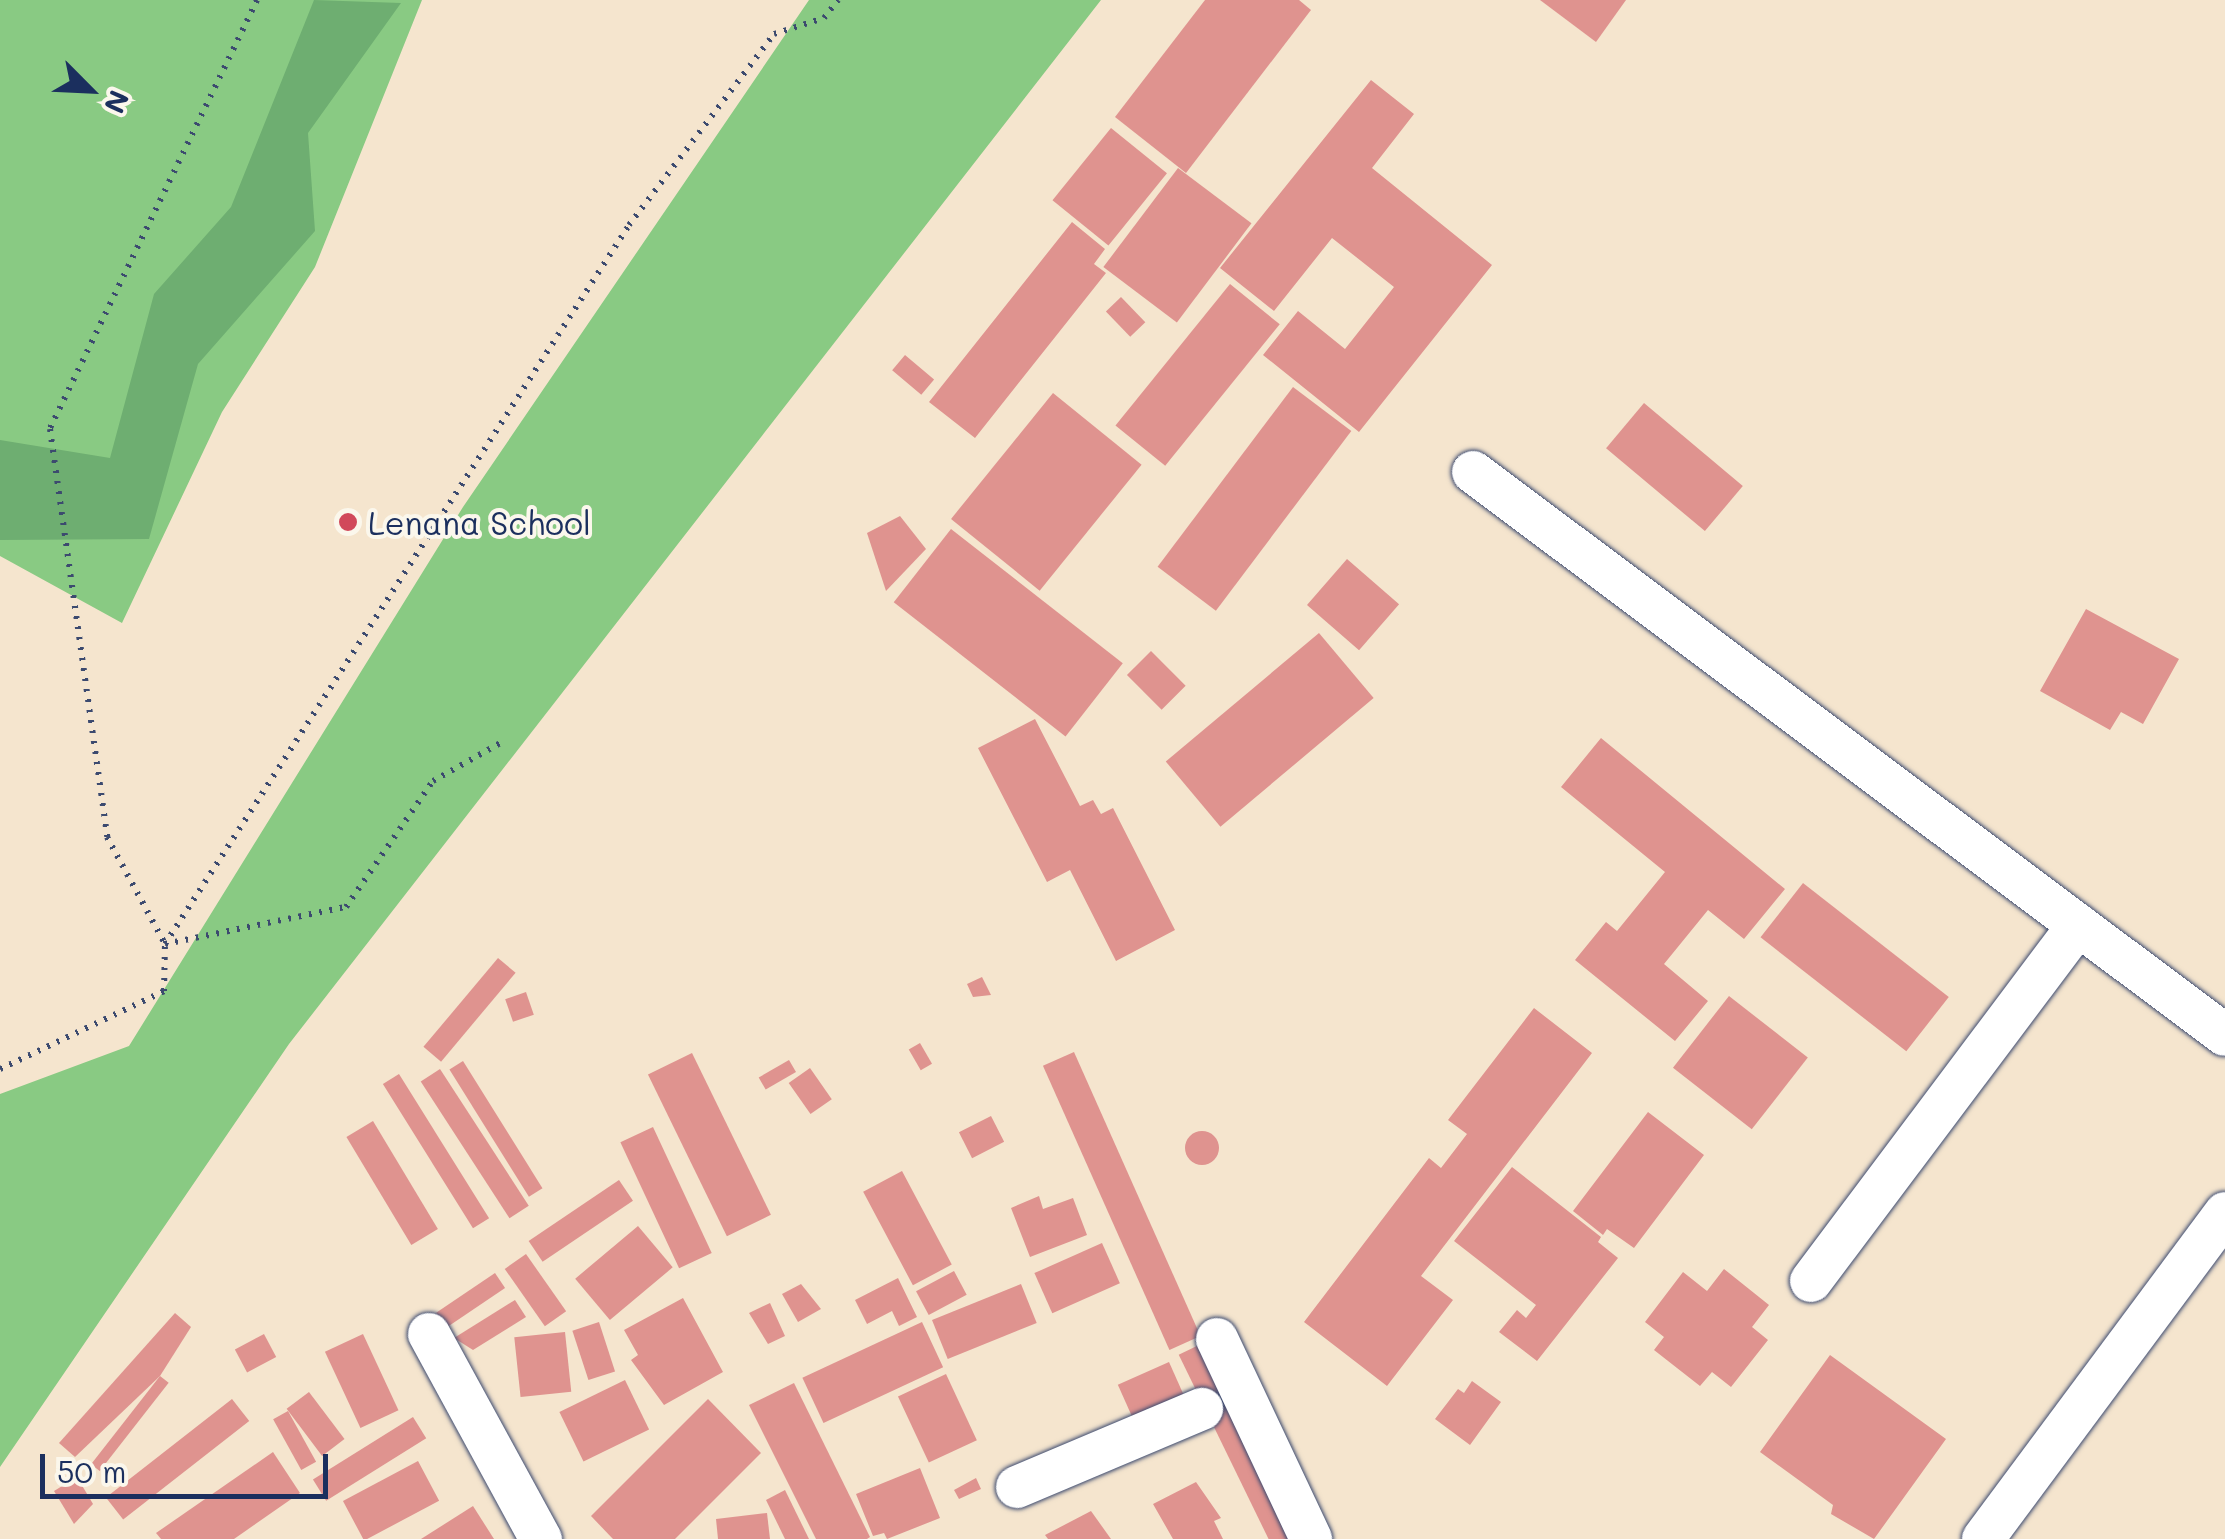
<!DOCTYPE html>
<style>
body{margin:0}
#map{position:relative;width:2225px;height:1539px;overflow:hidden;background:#f5e5ce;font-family:Mali,sans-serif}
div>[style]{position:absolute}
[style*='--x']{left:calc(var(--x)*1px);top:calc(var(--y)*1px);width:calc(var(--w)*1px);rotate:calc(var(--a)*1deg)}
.green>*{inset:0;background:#89ca83}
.forest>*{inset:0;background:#6eae71}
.building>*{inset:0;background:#df938f;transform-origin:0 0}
.round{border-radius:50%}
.path>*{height:6px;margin-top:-3px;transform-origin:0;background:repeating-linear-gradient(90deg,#3c4a6f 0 2.5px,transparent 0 10.5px)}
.roads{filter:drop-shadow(0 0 2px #3c4a6f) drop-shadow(0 0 2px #3c4a6f)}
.street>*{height:42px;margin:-21px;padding:0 21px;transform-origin:21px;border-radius:21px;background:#fff}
.dots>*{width:28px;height:28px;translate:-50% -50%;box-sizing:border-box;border:5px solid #fbf7ec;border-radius:50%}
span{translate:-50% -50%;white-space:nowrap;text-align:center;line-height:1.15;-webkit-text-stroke:8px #fbf7ec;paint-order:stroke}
.poi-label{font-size:32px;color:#1b2f5e}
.left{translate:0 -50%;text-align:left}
.north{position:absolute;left:40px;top:40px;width:100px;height:100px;-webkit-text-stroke:8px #fbf7ec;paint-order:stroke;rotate:114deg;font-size:28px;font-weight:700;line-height:40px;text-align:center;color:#1b2f5e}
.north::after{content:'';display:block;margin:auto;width:35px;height:45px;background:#1b2f5e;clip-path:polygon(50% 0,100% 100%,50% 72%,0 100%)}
.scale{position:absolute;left:40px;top:1454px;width:288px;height:45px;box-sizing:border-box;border:5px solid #1b2f5e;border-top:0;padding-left:12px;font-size:30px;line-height:35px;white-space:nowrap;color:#1b2f5e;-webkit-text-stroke:8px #fbf7ec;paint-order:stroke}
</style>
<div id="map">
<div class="green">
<div style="clip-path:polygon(0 0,422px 0,315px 267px,222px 412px,122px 623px,0 556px)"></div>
<div style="clip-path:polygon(809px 0,1101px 0,289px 1044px,0 1467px,0 1094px,129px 1046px,463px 507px)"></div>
</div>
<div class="forest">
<div style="clip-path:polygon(314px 0,401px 3px,308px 133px,315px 231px,198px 364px,149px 539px,0 540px,0 440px,110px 458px,154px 294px,231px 207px)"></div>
</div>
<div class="building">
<div style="clip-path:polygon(1205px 0,1299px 0,1311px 10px,1186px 173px,1115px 117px)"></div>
<div style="clip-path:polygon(1540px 0,1626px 0,1596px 42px)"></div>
<div style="clip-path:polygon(1371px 80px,1414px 114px,1372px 168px,1492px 265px,1359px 432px,1263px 355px,1298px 311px,1345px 349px,1394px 287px,1332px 238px,1274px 311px,1220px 268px)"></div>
<div style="left:1111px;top:128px;width:72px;height:93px;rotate:39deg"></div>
<div style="left:1178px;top:168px;width:92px;height:124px;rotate:37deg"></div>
<div style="clip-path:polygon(1072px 222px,1105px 249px,1094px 264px,1106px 273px,975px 438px,929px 402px)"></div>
<div style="left:1230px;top:284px;width:64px;height:182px;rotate:39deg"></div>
<div style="left:1121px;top:297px;width:35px;height:21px;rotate:46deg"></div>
<div style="left:905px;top:355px;width:38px;height:20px;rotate:40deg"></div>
<div style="left:1293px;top:387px;width:73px;height:225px;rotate:37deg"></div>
<div style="left:1053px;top:393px;width:114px;height:162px;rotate:39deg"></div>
<div style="left:1644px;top:403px;width:129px;height:59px;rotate:40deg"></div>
<div style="clip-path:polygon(900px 516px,926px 549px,886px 591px,867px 533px)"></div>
<div style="left:951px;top:529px;width:218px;height:93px;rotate:38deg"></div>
<div style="left:1347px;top:559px;width:69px;height:61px;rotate:41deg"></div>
<div style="clip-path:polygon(2086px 609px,2179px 659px,2143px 724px,2121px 712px,2110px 730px,2040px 691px)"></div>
<div style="left:1319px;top:633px;width:85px;height:200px;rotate:50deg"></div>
<div style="left:1151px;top:651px;width:49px;height:34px;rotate:45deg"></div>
<div style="clip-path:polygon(1035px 719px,1080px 806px,1093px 800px,1101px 814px,1113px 808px,1175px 930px,1116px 961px,1070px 870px,1047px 882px,978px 748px)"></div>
<div style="clip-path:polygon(1601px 738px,1785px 889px,1744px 939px,1708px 910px,1664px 964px,1708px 1001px,1675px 1041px,1575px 960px,1606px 922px,1617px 931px,1665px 872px,1561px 787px)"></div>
<div style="left:1803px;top:883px;width:185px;height:69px;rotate:38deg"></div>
<div style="left:498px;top:958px;width:23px;height:116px;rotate:40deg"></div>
<div style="clip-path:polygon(982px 977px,991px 995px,973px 997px,967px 984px)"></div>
<div style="left:526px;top:992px;width:24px;height:22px;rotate:71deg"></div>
<div style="left:1729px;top:996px;width:100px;height:91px;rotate:38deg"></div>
<div style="clip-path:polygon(1534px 1008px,1592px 1053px,1421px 1276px,1453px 1300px,1387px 1386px,1304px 1322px,1429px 1158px,1441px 1168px,1467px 1134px,1448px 1120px)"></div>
<div style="left:920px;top:1043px;width:24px;height:13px;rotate:60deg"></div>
<div style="left:1074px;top:1052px;width:311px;height:34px;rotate:66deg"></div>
<div style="left:692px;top:1053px;width:180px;height:49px;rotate:64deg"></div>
<div style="left:789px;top:1060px;width:14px;height:35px;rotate:60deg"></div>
<div style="left:463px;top:1061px;width:150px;height:16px;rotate:58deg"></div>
<div style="left:810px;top:1068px;width:38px;height:26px;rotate:55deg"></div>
<div style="left:440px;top:1069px;width:163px;height:23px;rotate:57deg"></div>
<div style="left:399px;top:1074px;width:170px;height:19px;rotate:58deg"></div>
<div style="clip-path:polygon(1648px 1112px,1704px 1155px,1634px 1248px,1607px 1229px,1603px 1235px,1573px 1211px)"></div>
<div style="left:991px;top:1116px;width:29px;height:36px;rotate:63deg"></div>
<div style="left:373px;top:1121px;width:126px;height:31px;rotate:59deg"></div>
<div style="left:653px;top:1127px;width:139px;height:36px;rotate:65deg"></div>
<div class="round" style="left:1185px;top:1131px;width:34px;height:34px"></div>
<div style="clip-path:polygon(1512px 1167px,1601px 1237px,1598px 1242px,1618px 1258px,1537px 1361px,1499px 1332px,1517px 1310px,1526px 1318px,1536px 1305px,1454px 1241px)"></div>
<div style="left:902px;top:1171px;width:106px;height:44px;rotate:62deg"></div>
<div style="left:619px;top:1180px;width:25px;height:109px;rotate:56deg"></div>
<div style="clip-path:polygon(1039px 1196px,1043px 1209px,1073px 1198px,1087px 1235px,1030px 1257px,1011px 1208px)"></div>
<div style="left:638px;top:1226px;width:54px;height:82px;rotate:50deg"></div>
<div style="left:1102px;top:1243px;width:44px;height:74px;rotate:66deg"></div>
<div style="left:526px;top:1254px;width:70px;height:26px;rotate:55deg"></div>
<div style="clip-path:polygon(1724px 1269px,1769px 1305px,1752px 1327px,1768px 1340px,1731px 1387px,1712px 1372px,1700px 1386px,1654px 1350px,1664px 1337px,1645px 1322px,1683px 1272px,1707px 1291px)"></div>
<div style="left:954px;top:1271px;width:27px;height:43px;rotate:62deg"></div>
<div style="left:495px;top:1273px;width:18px;height:71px;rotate:56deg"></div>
<div style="clip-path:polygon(898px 1278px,917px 1317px,899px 1326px,892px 1311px,867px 1324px,855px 1300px)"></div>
<div style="clip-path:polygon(801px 1284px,821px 1309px,798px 1322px,782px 1294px)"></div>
<div style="left:1021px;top:1284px;width:42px;height:96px;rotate:68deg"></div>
<div style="clip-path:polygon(683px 1298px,723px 1372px,664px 1405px,631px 1360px,638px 1355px,624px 1330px)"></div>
<div style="clip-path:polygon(515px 1300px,526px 1317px,473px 1350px,454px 1338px)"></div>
<div style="clip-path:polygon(770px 1303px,785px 1336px,768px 1344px,749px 1313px)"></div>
<div style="clip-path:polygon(175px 1313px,191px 1327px,160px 1376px,75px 1457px,59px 1443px)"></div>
<div style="left:599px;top:1322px;width:52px;height:28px;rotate:72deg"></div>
<div style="left:922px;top:1322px;width:50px;height:132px;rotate:65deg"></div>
<div style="left:565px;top:1332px;width:60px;height:51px;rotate:84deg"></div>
<div style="left:264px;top:1334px;width:26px;height:33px;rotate:62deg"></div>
<div style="left:363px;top:1334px;width:84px;height:42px;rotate:65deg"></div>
<div style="left:1203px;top:1343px;width:217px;height:27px;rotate:64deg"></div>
<div style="clip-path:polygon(1830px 1355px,1946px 1439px,1874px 1539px,1831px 1514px,1833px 1505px,1760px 1452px)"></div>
<div style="left:1169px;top:1362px;width:43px;height:56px;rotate:66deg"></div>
<div style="left:946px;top:1374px;width:73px;height:53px;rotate:65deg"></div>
<div style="left:160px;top:1376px;width:11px;height:112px;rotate:38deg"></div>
<div style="left:625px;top:1380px;width:55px;height:73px;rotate:64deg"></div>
<div style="clip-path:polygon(1472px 1381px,1501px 1402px,1470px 1445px,1435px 1419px,1458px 1389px,1464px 1393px)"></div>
<div style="clip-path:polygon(794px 1383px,870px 1537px,867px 1539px,816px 1539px,749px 1405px)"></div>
<div style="left:309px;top:1392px;width:59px;height:28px;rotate:53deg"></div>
<div style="left:232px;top:1399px;width:28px;height:160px;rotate:52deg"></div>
<div style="clip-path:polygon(708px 1399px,761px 1453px,675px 1539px,613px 1539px,591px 1516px)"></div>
<div style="left:288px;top:1411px;width:58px;height:17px;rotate:61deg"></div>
<div style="left:413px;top:1417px;width:25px;height:118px;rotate:58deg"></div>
<div style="clip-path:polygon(273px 1452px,300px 1493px,234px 1539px,161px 1539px,156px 1533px)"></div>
<div style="left:418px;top:1461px;width:45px;height:85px;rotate:62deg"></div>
<div style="clip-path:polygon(920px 1468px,940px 1518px,887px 1539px,884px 1533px,873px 1536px,856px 1494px)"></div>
<div style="clip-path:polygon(77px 1477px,93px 1504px,74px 1524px,54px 1491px)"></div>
<div style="clip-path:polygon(976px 1478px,981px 1489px,959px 1499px,954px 1490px)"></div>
<div style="clip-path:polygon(1196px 1482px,1221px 1518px,1214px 1521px,1223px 1539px,1173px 1539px,1153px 1504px)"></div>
<div style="clip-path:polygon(785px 1490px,809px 1539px,785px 1539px,766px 1500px)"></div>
<div style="clip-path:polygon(473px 1506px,494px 1539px,421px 1539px)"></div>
<div style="clip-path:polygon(1091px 1511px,1111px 1539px,1048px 1539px,1045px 1535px)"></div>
<div style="clip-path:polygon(767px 1513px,770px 1539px,718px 1539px,716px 1519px)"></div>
</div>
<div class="path">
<div style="--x:257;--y:0;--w:476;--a:115.8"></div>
<div style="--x:50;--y:429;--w:412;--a:82"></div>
<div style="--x:107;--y:837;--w:122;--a:61.5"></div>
<div style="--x:165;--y:944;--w:856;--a:-57.16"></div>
<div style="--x:629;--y:225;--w:240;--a:-52.8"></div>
<div style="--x:774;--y:34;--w:52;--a:-17.7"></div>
<div style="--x:824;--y:18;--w:23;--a:-52"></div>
<div style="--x:0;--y:1069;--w:182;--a:-25.4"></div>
<div style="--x:164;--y:991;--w:47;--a:-88.8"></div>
<div style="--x:165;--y:944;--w:185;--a:-11.6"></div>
<div style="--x:346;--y:907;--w:153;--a:-55.4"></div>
<div style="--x:433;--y:781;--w:81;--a:-29.4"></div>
</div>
<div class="roads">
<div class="street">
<div style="--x:1473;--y:472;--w:939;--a:36.82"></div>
<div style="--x:1811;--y:1281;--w:445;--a:-53.1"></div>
<div style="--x:429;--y:1334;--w:234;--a:61.4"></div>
<div style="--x:1217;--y:1339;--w:221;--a:64.8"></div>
<div style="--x:1017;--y:1487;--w:201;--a:-22.9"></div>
<div style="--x:1983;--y:1539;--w:406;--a:-53.4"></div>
</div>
</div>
<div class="dots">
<div style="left:348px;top:522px;background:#d1495b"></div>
</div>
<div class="poi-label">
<span class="left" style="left:368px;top:522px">Lenana School</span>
</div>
<div class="north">N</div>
<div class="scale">50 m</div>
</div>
